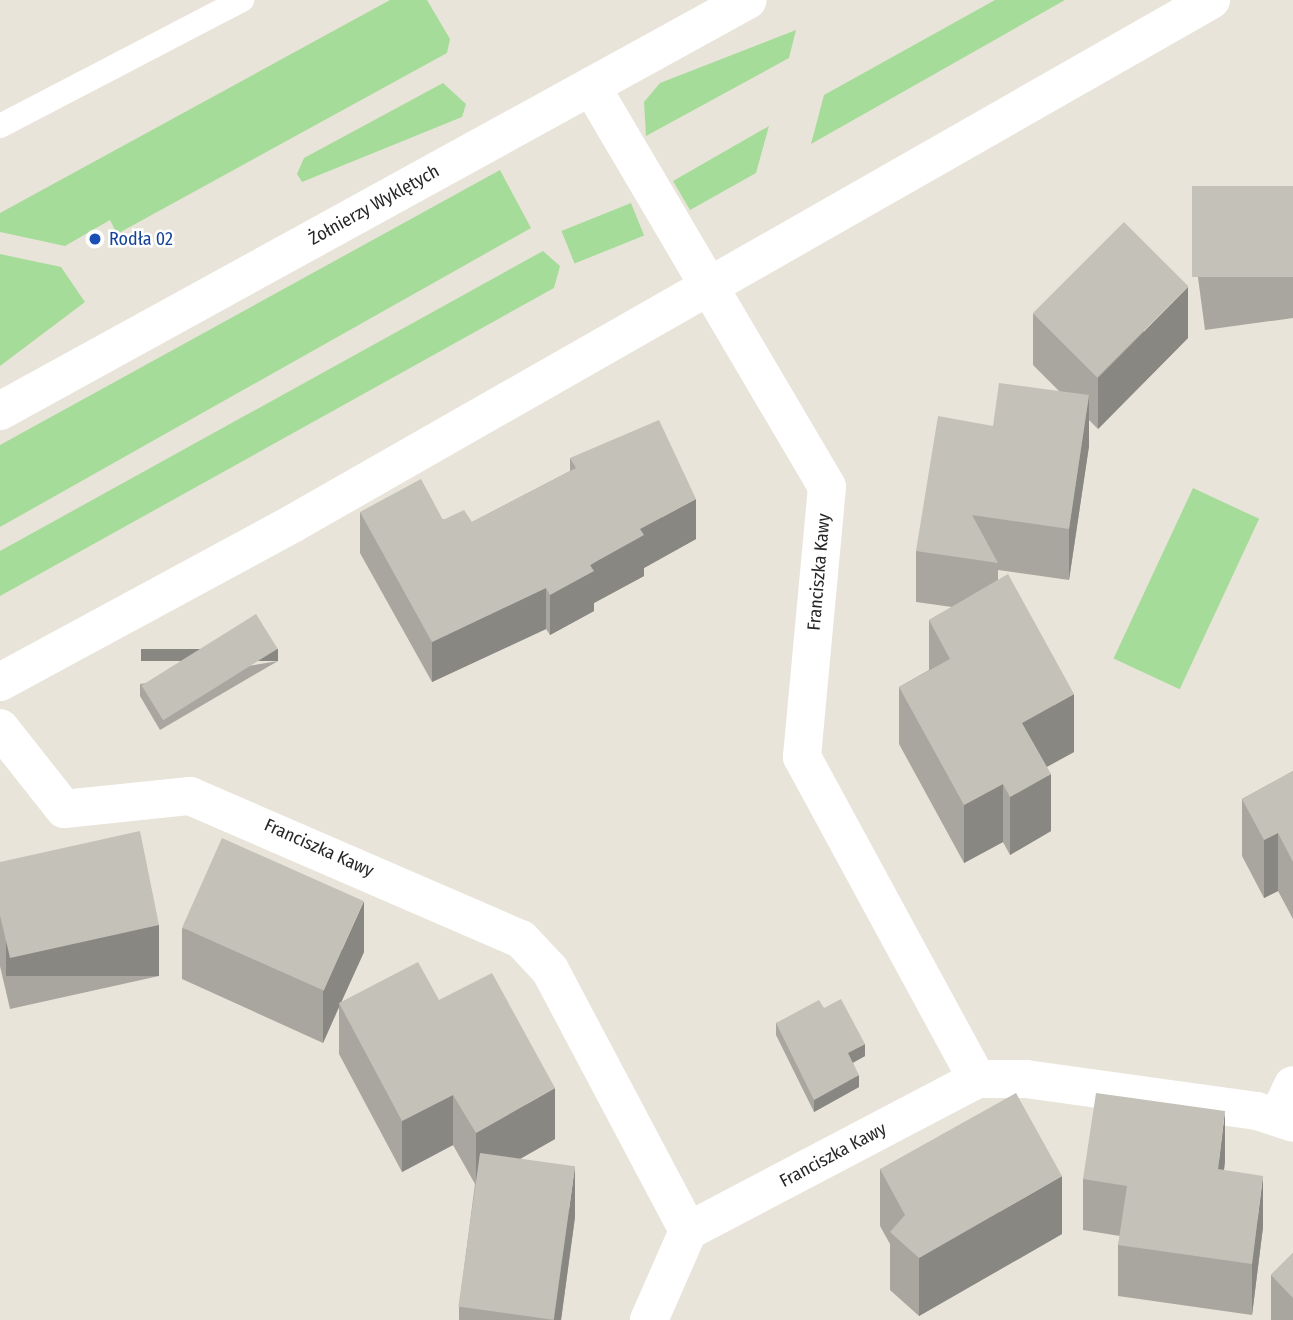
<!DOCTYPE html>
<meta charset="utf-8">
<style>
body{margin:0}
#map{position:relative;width:1293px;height:1320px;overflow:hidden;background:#e9e4d9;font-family:"Fira Sans Condensed",sans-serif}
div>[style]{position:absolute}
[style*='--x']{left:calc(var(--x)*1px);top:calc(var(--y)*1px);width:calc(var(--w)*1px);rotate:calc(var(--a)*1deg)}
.green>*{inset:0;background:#a6dc99;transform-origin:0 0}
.service>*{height:24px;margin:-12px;padding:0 12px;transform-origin:12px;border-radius:12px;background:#fff}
.minor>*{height:38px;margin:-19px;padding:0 19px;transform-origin:19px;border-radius:19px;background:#fff}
.tertiary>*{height:38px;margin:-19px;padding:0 19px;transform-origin:19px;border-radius:19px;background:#fff}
.wall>*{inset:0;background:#a9a69f}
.shaded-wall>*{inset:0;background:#898782;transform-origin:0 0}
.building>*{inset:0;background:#c4c1b9;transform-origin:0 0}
.dots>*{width:19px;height:19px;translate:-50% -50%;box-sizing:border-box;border:4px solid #fff;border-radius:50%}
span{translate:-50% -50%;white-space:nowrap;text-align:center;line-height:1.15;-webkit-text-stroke:5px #fff;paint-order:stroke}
.street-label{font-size:18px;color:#272727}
.transit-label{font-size:18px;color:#164399}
.left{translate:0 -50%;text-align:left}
</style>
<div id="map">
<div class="green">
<div style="clip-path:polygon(390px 0,427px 0,450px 39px,447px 53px,117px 234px,110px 220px,65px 246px,0 232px,0 213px)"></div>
<div style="clip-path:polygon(995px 0,1065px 0,811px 144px,824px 95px)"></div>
<div style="clip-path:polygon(796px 30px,789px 58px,646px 136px,644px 102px,660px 83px)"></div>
<div style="clip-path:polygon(443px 83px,466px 104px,462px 117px,302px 182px,297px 174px,304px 158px)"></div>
<div style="clip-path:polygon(769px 126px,756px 173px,690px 210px,673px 181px)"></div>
<div style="clip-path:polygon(500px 170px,531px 228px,0 527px,0 445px)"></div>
<div style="left:631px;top:203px;width:35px;height:75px;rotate:68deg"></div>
<div style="clip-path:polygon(543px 251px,560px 266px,554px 288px,0 596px,0 551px)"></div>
<div style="clip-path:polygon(0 254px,61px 267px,85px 302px,0 366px)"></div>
<div style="left:1193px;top:488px;width:73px;height:188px;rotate:25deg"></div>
</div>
<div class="service">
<div style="--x:0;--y:126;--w:273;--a:-27.5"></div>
</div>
<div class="minor">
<div style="--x:591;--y:86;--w:465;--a:59.5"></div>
<div style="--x:827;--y:487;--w:271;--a:95.3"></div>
<div style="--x:802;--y:757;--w:366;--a:61.5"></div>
<div style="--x:977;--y:1079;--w:49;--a:0"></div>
<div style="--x:1026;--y:1079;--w:233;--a:7.9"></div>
<div style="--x:1257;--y:1111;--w:38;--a:18"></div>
<div style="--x:0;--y:682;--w:332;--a:-28.4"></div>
<div style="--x:292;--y:524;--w:1058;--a:-29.69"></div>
<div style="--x:0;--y:728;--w:103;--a:51.7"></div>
<div style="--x:64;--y:809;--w:127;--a:-5.9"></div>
<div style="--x:190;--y:796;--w:361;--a:23.4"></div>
<div style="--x:521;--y:939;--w:42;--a:46.9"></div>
<div style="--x:550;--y:970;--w:295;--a:62.1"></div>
<div style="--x:1278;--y:1117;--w:35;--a:-65"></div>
<div style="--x:649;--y:1320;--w:97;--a:-66.3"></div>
<div style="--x:688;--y:1231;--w:327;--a:-27.7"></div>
</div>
<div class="tertiary">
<div style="--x:0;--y:411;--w:853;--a:-28.79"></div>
</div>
<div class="wall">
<div style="clip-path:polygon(1293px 186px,1293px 318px,1205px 330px,1193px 240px,1193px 200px)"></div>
<div style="clip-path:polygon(1033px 314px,1188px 338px,1098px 429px,1089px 420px,1089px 446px,1069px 580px,998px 570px,998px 580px,1074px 752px,1047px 767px,1051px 831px,1010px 855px,1003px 842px,964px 863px,899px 744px,899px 687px,929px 670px,929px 620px,952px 607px,916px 602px,916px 551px,993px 426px,1059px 391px,1033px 365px)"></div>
<div style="clip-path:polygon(570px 458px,696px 539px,644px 568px,644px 576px,594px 603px,594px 611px,550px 635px,546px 629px,432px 682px,360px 553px,360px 512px,472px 522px,570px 471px)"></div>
<div style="clip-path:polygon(278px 661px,160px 730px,140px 696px,140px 684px)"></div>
<div style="clip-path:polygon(1293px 771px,1293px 919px,1278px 891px,1264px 898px,1242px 856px,1242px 799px)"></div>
<div style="clip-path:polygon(0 862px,159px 976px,10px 1009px,0 966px)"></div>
<div style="clip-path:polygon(182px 928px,364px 952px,341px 1002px,439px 1000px,555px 1139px,520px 1159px,575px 1217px,561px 1320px,459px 1320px,459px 1307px,475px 1184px,453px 1145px,402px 1172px,339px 1054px,339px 1007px,323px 1043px,182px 979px)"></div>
<div style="clip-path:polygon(824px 1008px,865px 1056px,853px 1063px,859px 1087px,814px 1112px,776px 1035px,776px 1023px)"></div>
<div style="clip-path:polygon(1225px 1161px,1224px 1170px,1263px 1227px,1252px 1315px,1118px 1296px,1118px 1245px,1120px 1236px,1083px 1230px,1083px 1179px)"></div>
<div style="clip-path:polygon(880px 1169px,1062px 1234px,919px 1316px,890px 1290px,890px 1244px,880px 1226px)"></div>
<div style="clip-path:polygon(1293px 1253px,1293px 1320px,1271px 1320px,1271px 1275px)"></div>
</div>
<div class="shaded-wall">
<div style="clip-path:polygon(1188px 287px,1188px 338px,1098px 429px,1098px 378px)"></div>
<div style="clip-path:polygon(1089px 395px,1089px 446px,1069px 580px,1069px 529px)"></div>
<div style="clip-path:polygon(696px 499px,696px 539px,644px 568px,644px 576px,594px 603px,594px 611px,550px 635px,550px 595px,640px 529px)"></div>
<div style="clip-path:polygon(546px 588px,546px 629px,432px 682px,432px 642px)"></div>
<div style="left:278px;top:649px;width:12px;height:137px;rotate:90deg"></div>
<div style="clip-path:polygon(1074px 694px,1074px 752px,1022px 780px,1022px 723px)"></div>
<div style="clip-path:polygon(1051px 774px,1051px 831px,1010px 855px,1010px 797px)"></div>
<div style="clip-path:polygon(1003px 784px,1003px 842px,964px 863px,964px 805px)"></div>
<div style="clip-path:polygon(1278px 833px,1278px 891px,1264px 898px,1264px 840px)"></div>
<div style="clip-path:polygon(364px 901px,364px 952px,340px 1005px,339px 1003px,339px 1007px,323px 1043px,323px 992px)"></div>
<div style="left:159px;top:925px;width:51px;height:153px;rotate:90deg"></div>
<div style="clip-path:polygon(865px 1044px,865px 1056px,848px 1065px,848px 1053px)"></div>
<div style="clip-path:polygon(859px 1075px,859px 1087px,814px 1112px,814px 1100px)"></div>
<div style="clip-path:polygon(555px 1088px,555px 1139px,476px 1184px,476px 1133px)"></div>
<div style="clip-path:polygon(453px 1095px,453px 1145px,402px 1172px,402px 1121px)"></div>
<div style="clip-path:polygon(1225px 1111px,1225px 1161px,1218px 1220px,1218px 1169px)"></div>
<div style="clip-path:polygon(575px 1166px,575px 1217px,561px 1320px,554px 1320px)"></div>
<div style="clip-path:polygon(1062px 1176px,1062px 1234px,919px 1316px,919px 1258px)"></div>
<div style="clip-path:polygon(1263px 1176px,1263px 1227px,1252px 1315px,1252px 1264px)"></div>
</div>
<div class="building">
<div style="left:1293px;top:186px;width:91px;height:101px;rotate:90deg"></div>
<div style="left:1124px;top:222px;width:91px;height:129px;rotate:45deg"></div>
<div style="clip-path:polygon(999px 383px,1089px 395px,1069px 529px,972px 515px,998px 563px,916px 551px,938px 416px,993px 426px)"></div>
<div style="clip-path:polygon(659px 420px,696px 499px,640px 529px,644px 535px,590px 565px,594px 571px,550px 595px,546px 588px,432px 642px,360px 512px,421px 479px,443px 520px,464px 510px,472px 522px,576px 468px,570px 458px)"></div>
<div style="clip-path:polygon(1008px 574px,1074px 694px,1022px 723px,1051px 774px,1010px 797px,1003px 784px,964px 805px,899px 687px,950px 659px,929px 620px)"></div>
<div style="left:256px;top:614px;width:41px;height:135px;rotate:58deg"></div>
<div style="clip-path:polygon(1293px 771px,1293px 862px,1278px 833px,1264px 840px,1242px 799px)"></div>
<div style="clip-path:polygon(140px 831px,159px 925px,10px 958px,0 915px,0 862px)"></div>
<div style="left:222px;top:838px;width:155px;height:98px;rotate:24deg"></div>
<div style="clip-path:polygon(418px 962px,439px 1000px,492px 973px,555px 1088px,476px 1133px,453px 1095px,402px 1121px,339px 1003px)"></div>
<div style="clip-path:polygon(841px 999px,865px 1044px,848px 1053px,859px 1075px,814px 1100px,776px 1023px,819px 1000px,824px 1008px)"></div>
<div style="clip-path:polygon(1016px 1093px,1062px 1176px,919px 1258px,890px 1232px,905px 1215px,880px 1169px)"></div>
<div style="clip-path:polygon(1096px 1093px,1225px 1111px,1218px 1169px,1263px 1176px,1252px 1264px,1118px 1245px,1127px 1186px,1083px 1179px)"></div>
<div style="left:480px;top:1153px;width:96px;height:155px;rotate:8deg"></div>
<div style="clip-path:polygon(1293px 1253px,1293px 1298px,1271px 1275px)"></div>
</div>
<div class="dots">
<div style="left:95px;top:239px;background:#1a4fb4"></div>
</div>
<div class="street-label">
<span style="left:374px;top:205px;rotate:-29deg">Żołnierzy Wyklętych</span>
<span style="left:819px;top:572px;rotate:-85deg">Franciszka Kawy</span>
<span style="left:319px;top:848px;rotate:24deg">Franciszka Kawy</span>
<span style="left:833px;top:1155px;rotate:-28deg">Franciszka Kawy</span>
</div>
<div class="transit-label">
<span class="left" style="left:109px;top:239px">Rodła 02</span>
</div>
</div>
